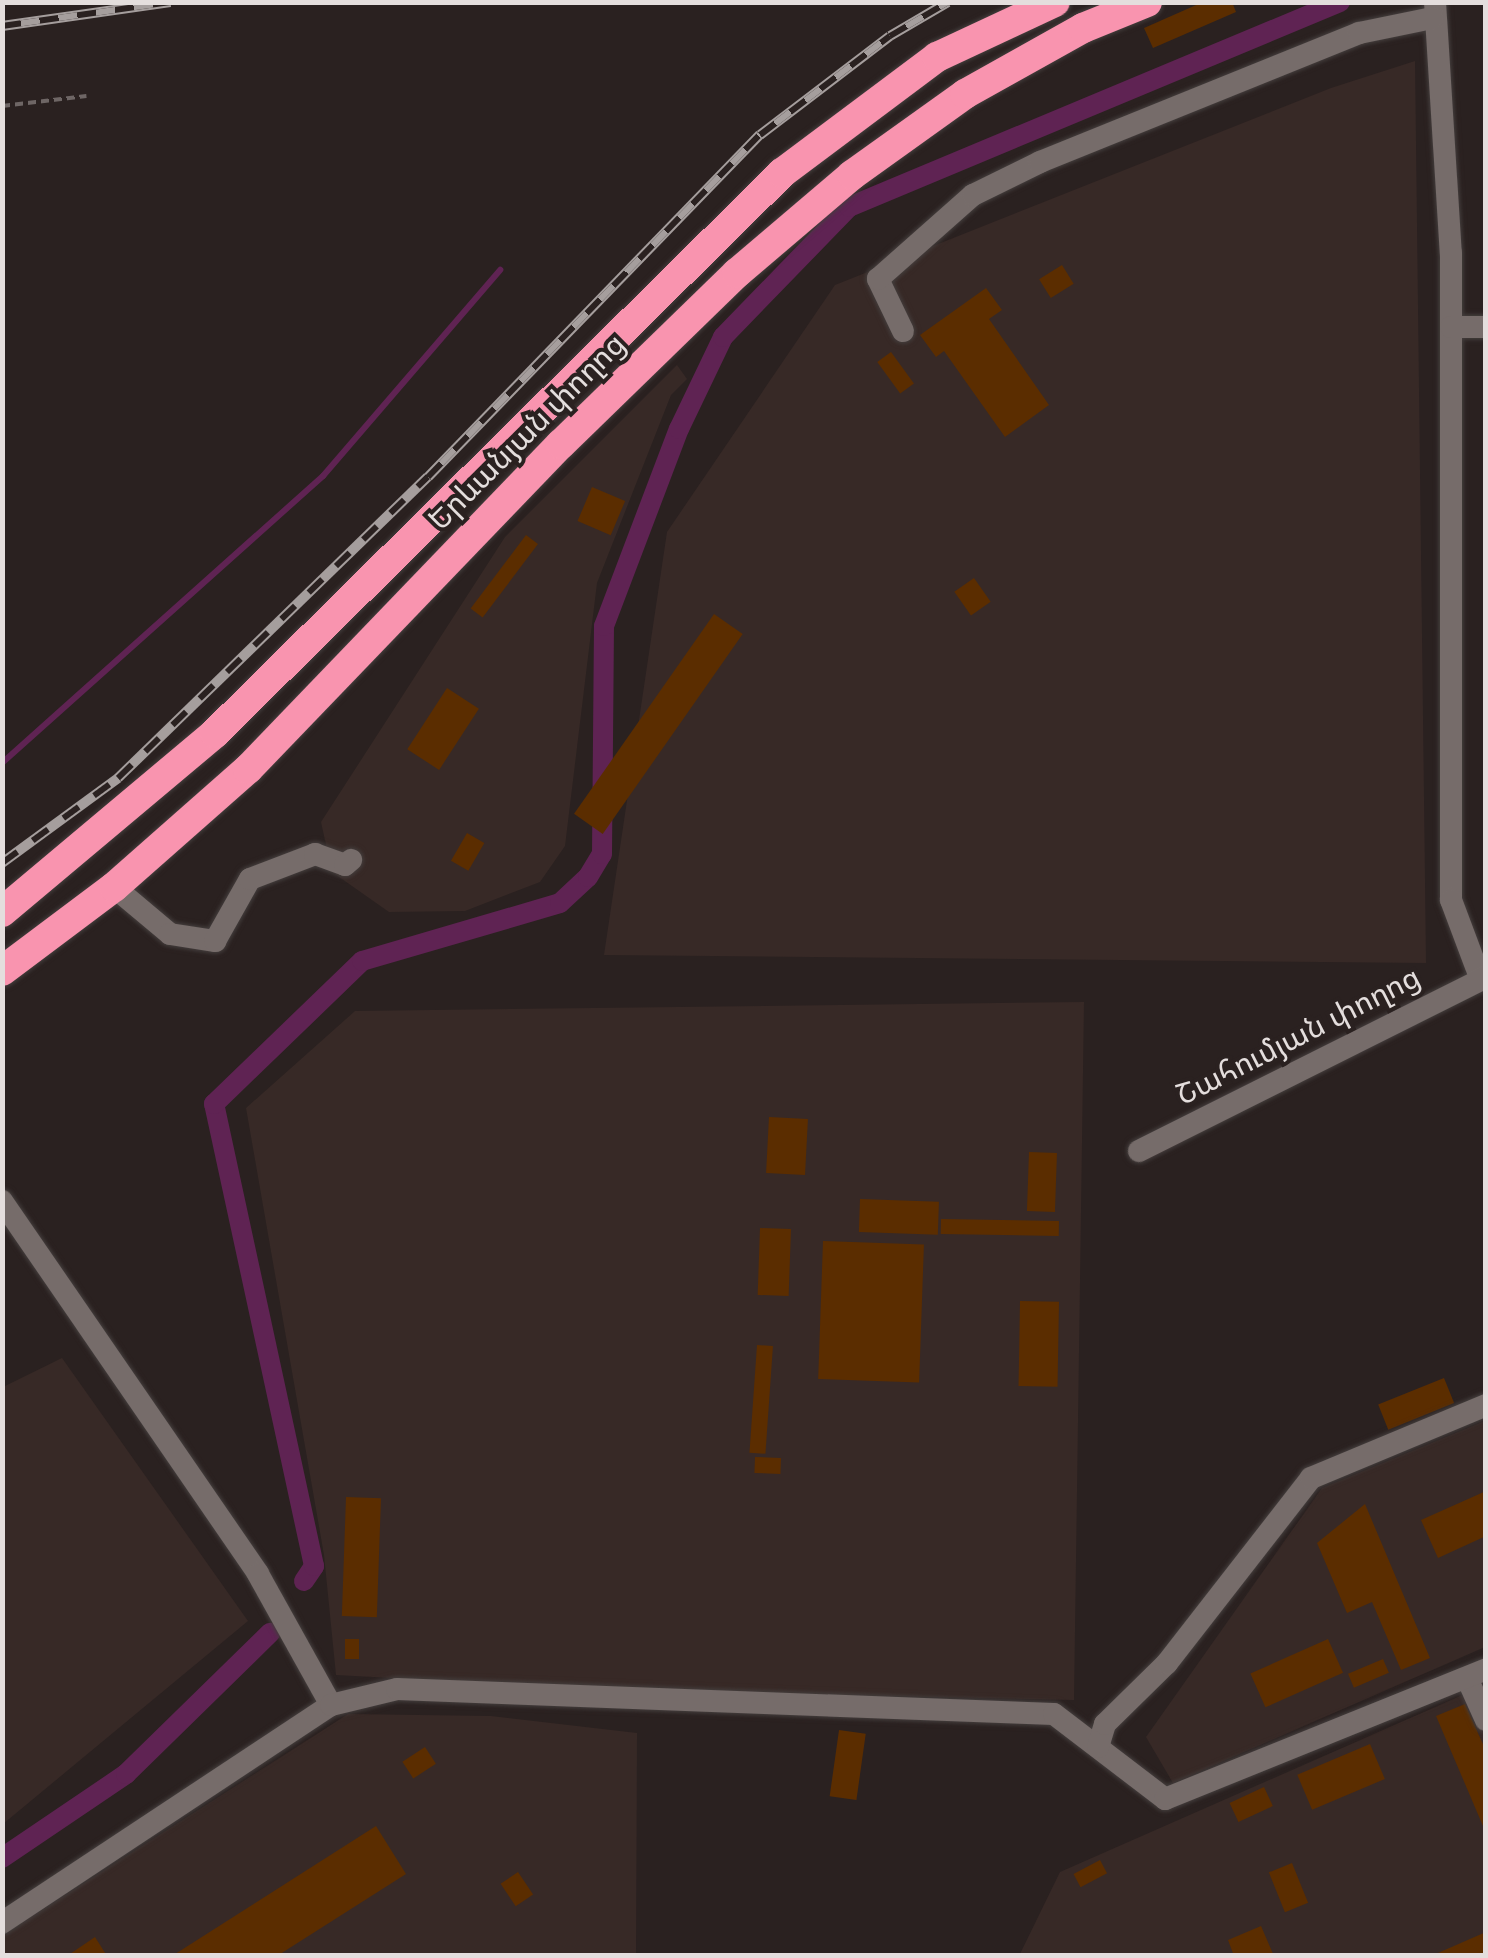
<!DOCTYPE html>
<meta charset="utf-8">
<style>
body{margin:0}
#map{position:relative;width:1488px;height:1958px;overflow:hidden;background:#2a2120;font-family:"Space Grotesk","Noto Sans Armenian",sans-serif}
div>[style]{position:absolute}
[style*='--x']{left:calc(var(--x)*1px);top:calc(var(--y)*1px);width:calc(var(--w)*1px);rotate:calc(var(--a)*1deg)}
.built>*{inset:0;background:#372926}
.stream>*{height:6px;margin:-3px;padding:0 3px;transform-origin:3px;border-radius:3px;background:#5f2353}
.canal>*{height:20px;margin:-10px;padding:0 10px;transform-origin:10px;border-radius:10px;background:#5f2353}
.building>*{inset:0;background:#5b2d00;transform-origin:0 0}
.path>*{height:4px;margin-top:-2px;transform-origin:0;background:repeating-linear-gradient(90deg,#6e6665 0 8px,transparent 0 13px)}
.roads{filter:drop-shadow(0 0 2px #443e3d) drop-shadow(0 0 2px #443e3d)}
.minor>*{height:22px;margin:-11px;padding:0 11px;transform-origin:11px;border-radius:11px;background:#766c6a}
.highway>*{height:30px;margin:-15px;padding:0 15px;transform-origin:15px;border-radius:15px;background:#f994af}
.rail>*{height:10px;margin-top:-5px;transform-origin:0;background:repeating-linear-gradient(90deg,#2a2120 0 19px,#a59e9d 0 38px);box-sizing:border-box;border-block:2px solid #a59e9d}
span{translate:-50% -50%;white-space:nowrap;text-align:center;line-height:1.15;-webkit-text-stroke:8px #2a2120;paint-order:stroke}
.street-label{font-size:30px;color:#e4dedd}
.frame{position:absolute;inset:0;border:5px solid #e4dedd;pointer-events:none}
</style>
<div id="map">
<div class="built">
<div style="clip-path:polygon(1415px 61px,1426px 963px,604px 955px,667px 532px,835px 285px,1331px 88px)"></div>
<div style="clip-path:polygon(677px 365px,687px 379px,671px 395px,597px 583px,565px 846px,540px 882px,465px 911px,389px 912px,332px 872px,321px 822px,505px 537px)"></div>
<div style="clip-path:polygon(1084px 1002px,1074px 1700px,631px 1691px,336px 1675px,324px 1555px,246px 1108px,355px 1011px)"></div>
<div style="clip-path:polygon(62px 1358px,248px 1621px,3px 1824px,3px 1387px)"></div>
<div style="clip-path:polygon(1485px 1421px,1485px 1647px,1173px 1783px,1146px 1737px,1322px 1488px)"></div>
<div style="clip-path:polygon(1467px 1693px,1485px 1738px,1485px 1955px,1019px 1956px,1060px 1872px)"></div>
<div style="clip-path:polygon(348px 1714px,491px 1716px,637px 1733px,636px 1955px,3px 1956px,3px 1935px)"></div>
</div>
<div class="stream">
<div style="--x:2;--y:763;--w:431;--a:-41.8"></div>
<div style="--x:323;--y:476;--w:272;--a:-49.3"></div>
</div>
<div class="canal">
<div style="--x:304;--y:1581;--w:18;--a:-56"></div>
<div style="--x:314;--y:1566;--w:473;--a:-102.2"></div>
<div style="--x:214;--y:1104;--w:206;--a:-44"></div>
<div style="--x:362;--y:961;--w:206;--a:-16.3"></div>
<div style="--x:560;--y:903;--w:38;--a:-43"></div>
<div style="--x:588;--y:877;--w:27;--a:-59"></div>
<div style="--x:602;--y:854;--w:228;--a:-89.5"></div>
<div style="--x:604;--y:626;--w:211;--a:-69.2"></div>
<div style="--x:679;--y:429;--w:102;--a:-64.4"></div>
<div style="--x:723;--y:337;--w:181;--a:-45.9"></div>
<div style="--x:849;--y:207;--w:532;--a:-22.66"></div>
<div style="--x:2;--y:1858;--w:150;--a:-34.1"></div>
<div style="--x:126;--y:1774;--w:202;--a:-44.4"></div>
</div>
<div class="building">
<div style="clip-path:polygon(1203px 2px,1232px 2px,1236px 12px,1153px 48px,1144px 28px)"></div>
<div style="left:1062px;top:265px;width:22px;height:27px;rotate:58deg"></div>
<div style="clip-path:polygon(986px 288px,1002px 310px,989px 319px,1049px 405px,1005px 437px,944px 351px,936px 357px,920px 335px)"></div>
<div style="left:891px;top:352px;width:39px;height:17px;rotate:54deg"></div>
<div style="left:592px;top:487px;width:36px;height:37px;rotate:23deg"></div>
<div style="left:526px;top:535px;width:15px;height:92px;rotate:37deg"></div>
<div style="left:974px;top:578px;width:29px;height:24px;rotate:55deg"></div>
<div style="left:714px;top:614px;width:35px;height:244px;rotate:35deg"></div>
<div style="left:447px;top:688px;width:38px;height:73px;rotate:33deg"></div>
<div style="left:467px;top:833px;width:20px;height:32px;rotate:30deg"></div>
<div style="left:769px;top:1117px;width:39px;height:56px;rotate:3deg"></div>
<div style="left:1029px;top:1152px;width:28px;height:59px;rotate:2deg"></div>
<div style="left:860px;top:1199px;width:79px;height:33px;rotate:2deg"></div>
<div style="left:941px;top:1219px;width:118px;height:15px;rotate:1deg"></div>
<div style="left:760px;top:1228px;width:31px;height:67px;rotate:2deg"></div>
<div style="left:823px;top:1241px;width:101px;height:138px;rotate:2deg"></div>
<div style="left:1020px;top:1301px;width:39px;height:85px;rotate:1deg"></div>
<div style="left:757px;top:1345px;width:16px;height:108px;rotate:4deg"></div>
<div style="left:1444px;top:1378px;width:27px;height:71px;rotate:68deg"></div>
<div style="left:755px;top:1457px;width:26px;height:16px;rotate:2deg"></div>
<div style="clip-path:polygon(1486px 1491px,1486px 1536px,1438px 1558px,1421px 1520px)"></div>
<div style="left:346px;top:1497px;width:35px;height:119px;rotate:2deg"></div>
<div style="clip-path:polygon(1365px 1504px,1430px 1658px,1401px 1670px,1372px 1602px,1347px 1613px,1317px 1543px)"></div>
<div style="left:345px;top:1639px;width:14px;height:20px"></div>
<div style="left:1328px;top:1639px;width:37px;height:85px;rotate:66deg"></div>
<div style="left:1383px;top:1659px;width:15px;height:38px;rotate:67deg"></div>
<div style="clip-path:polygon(1465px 1704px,1486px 1751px,1486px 1833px,1436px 1716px)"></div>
<div style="left:839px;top:1730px;width:27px;height:67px;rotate:8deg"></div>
<div style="left:1370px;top:1744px;width:38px;height:79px;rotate:67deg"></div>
<div style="left:425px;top:1747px;width:20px;height:27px;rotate:57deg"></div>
<div style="left:1264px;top:1787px;width:21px;height:38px;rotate:65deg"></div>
<div style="clip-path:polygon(376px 1826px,406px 1874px,277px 1956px,172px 1956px)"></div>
<div style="left:1100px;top:1860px;width:15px;height:30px;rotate:62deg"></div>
<div style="left:1292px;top:1863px;width:43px;height:25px;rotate:68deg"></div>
<div style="left:518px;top:1872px;width:27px;height:21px;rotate:56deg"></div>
<div style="clip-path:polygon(1261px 1926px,1274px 1956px,1234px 1956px,1228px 1940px)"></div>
<div style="clip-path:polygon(1486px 1932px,1486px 1956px,1431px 1956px)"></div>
<div style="clip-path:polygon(95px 1937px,107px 1956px,67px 1956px)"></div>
</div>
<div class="path">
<div style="--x:2;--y:106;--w:85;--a:-6.8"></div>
</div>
<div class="roads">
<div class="minor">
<div style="--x:1435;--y:2;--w:252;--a:86.4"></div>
<div style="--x:1451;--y:253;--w:647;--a:90"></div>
<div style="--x:1451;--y:900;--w:82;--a:69.4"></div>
<div style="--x:1451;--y:327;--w:35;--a:0"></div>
<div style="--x:903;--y:331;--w:58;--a:-115.7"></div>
<div style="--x:878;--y:279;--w:127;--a:-41.5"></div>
<div style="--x:973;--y:195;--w:75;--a:-26.2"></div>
<div style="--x:1040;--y:162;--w:344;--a:-22"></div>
<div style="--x:1359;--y:33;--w:75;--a:-11.6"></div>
<div style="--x:114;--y:887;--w:73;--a:40"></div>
<div style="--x:170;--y:934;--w:46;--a:8.8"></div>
<div style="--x:215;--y:941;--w:71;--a:-60.6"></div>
<div style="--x:250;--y:879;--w:70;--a:-21"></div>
<div style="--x:315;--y:854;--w:32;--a:20"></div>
<div style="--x:345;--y:865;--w:8;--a:-40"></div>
<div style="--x:1139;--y:1151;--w:388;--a:-26.6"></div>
<div style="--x:2;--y:1201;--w:452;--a:55.5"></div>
<div style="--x:258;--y:1574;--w:150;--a:60.9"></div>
<div style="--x:331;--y:1705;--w:395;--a:146.5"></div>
<div style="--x:1467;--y:1678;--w:46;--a:65.7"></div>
<div style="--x:331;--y:1705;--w:68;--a:-13.6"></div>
<div style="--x:397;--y:1689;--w:657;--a:2.18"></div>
<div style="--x:1054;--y:1714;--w:140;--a:37.4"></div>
<div style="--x:1165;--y:1799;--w:346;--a:-22"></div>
<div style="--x:1098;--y:1747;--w:24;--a:-73"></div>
<div style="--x:1105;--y:1724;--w:87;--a:-44.5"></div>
<div style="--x:1167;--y:1663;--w:234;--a:-52.1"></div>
<div style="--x:1311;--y:1478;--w:190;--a:-22.6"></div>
</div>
<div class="highway">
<div style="--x:2;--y:912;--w:278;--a:-40"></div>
<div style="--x:215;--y:733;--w:797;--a:-44.64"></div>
<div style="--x:782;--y:173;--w:194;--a:-36.8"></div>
<div style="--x:937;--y:57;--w:130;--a:-25"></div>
<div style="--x:2;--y:971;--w:140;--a:-36.9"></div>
<div style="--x:114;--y:887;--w:179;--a:-41.4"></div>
<div style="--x:248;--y:769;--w:451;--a:-46.1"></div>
<div style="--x:561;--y:444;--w:245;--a:-44.2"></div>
<div style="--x:737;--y:273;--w:151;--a:-40.4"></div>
<div style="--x:852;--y:175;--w:139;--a:-35.6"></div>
<div style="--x:965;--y:94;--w:135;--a:-29.2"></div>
<div style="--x:1083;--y:28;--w:69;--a:-22.1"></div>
</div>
</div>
<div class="rail">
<div style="--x:2;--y:26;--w:170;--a:-8.1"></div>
<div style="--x:2;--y:863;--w:144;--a:-36.2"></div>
<div style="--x:118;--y:778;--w:432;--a:-44.2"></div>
<div style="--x:428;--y:477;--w:477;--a:-45.9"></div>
<div style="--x:760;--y:135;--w:163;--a:-37.3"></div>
<div style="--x:890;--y:36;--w:67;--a:-30.4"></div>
</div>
<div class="street-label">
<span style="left:527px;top:432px;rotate:-45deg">Երևանյան փողոց</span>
<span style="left:1298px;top:1036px;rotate:-27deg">Շահումյան փողոց</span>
</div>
<div class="frame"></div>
</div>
